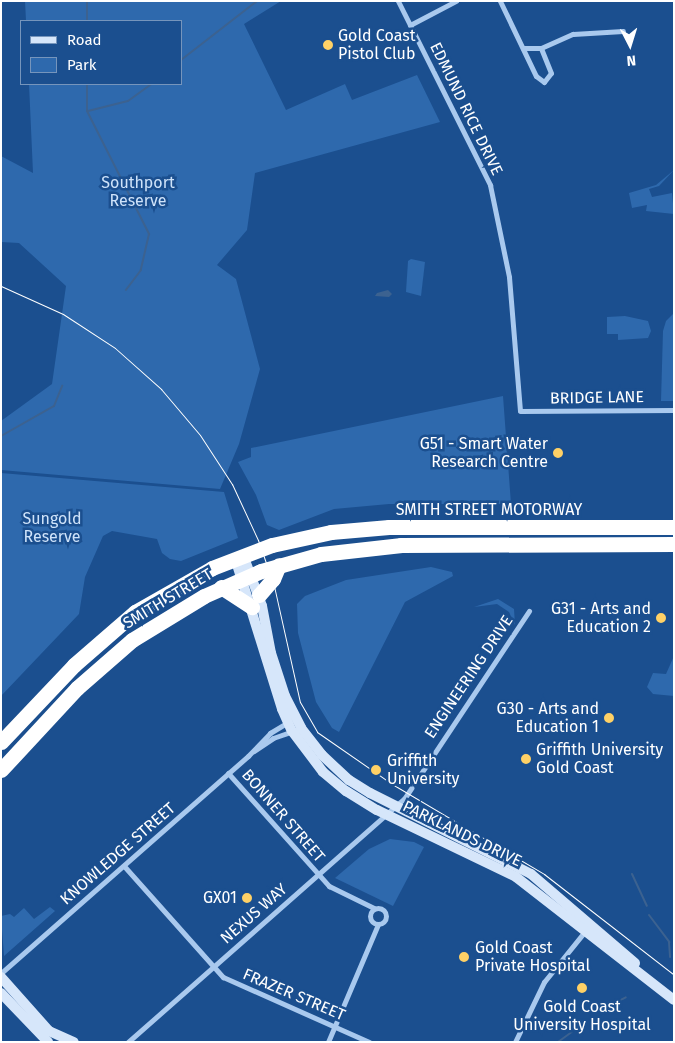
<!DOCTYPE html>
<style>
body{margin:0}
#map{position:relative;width:675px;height:1043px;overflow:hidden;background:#1b4f8f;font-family:"Fira Sans",sans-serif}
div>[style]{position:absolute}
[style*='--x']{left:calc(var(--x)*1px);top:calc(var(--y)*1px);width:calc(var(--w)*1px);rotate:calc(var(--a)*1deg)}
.green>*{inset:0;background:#2e69ad}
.water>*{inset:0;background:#3c6290}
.stream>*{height:2px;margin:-1px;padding:0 1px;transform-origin:1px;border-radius:1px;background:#3c6290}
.street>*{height:5px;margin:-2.5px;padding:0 2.5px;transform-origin:2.5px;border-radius:2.5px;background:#a9c9ee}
.street>.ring{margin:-2.5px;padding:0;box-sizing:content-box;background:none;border:5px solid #a9c9ee;border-radius:50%}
.secondary>*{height:10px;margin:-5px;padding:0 5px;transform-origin:5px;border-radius:5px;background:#d6e6fa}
.highway>*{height:15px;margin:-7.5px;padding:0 7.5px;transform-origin:7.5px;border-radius:7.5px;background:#fff}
.tram>*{height:1px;margin:-0.5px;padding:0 0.5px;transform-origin:0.5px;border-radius:0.5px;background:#fff}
.dots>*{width:14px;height:14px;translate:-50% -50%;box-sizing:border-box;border:2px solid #1b4f8f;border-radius:50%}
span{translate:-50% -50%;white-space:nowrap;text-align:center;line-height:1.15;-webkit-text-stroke:5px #1b4f8f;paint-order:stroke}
.poi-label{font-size:16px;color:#fff}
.left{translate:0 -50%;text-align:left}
.right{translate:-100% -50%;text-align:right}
.street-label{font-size:16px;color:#fff}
.park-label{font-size:16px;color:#cfe3fa}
.frame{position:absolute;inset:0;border:2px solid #fff;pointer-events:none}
.legend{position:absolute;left:20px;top:20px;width:162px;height:65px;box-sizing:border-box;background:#1b4f8f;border:1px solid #7695bc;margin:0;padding:6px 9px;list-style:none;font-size:15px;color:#fff}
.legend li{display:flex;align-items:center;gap:10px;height:25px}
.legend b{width:25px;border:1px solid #7695bc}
.north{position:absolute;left:605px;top:20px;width:50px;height:50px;-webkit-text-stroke:4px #1b4f8f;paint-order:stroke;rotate:175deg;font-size:14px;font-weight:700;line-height:20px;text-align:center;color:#fff}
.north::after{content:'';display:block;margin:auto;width:18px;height:22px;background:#fff;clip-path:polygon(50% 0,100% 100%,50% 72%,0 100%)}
</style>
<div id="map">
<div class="green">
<div style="clip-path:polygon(25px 1px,281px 1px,244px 24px,286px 110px,345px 84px,352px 100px,417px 75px,440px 122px,255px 173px,247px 230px,217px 265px,236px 279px,260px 369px,239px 444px,220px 489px,1px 470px,1px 421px,52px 384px,66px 286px,19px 243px,1px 242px,1px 156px,33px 173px,29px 84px,181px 84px,181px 21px,26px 21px)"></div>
<div style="clip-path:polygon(674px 170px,659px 186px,649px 189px,652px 197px,672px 193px,674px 214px,646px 211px,647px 205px,632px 208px,629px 193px,656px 185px)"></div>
<div style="clip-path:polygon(411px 259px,425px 262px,421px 296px,406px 292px,408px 261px)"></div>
<div style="clip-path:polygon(674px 313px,674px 401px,661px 401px,663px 331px,666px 321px)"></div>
<div style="clip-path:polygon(625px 316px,648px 321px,651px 331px,648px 338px,618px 340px,618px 334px,607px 334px,607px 317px)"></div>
<div style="clip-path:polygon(503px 396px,511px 504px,389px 504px,334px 509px,279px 530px,267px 525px,256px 495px,238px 462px,251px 457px,251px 448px)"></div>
<div style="clip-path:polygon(1px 473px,224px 492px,238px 538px,181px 561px,170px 559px,162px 553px,157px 539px,112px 531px,103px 536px,85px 577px,79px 614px,1px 696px)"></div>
<div style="clip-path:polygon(431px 567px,452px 572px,453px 576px,405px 602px,339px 732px,332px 728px,316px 702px,298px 633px,297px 604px,305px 596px,346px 580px)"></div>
<div style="clip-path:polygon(498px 599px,514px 609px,515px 625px,509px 612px,497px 604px,474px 607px)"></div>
<div style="clip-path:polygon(674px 656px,674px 696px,653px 694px,647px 687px,653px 673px,666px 674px)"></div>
<div style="clip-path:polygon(390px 839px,414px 842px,424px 847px,393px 906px,335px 878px,369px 849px)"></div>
<div style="clip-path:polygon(50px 907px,55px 911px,4px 956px,1px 916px,10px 914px,14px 917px,24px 908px,34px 919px)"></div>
</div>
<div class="water">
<div style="clip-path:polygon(388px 290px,392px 294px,389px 297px,375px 296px,377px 293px)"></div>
</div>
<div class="stream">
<div style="--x:87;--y:1;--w:20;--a:90"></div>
<div style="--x:181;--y:60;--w:96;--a:-37.8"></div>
<div style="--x:87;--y:84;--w:27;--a:90"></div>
<div style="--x:87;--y:111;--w:138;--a:63.2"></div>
<div style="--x:149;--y:234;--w:37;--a:103"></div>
<div style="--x:141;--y:270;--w:25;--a:127"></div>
<div style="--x:88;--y:111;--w:41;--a:-14"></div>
<div style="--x:128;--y:101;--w:29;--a:-36"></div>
<div style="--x:1;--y:436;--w:61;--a:-29.5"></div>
<div style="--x:54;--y:406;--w:22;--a:-68"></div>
<div style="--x:632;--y:874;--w:35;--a:65"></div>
<div style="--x:649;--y:915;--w:34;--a:53"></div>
<div style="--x:669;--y:942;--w:15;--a:86"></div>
<div style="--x:599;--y:1011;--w:30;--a:-27"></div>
<div style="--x:558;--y:1042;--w:17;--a:-36"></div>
</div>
<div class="street">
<div style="--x:398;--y:1;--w:206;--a:63.4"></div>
<div style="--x:490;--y:185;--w:94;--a:78.3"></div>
<div style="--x:509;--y:277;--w:134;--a:85.3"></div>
<div style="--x:520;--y:411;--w:154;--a:-0.4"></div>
<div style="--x:500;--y:1;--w:83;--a:64.4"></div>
<div style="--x:536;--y:76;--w:10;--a:37"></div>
<div style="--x:544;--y:82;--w:11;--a:-52"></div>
<div style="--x:551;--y:73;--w:27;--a:-112"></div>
<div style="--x:410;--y:25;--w:52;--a:-27.6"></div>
<div style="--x:523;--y:48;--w:18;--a:0"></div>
<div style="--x:541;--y:48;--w:35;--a:-24"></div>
<div style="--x:573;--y:34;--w:50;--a:-3.4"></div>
<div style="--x:254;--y:751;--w:23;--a:-34"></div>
<div style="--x:273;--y:738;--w:21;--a:-19"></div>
<div style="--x:228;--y:773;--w:152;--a:48.2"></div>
<div style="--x:329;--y:886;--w:50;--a:26.1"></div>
<div style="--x:124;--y:866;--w:149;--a:48.3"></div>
<div style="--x:223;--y:977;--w:160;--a:24"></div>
<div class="ring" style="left:370px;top:908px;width:11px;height:11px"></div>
<div style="--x:1;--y:973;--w:329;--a:-41.3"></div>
<div style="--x:248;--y:756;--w:32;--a:-46"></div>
<div style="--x:270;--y:733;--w:21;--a:-31"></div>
<div style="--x:128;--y:1042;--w:368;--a:-41.4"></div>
<div style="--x:404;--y:799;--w:226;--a:-56.4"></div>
<div style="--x:328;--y:1042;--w:128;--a:-67"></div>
<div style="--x:515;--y:1042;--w:67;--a:-64.2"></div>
<div style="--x:544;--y:982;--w:67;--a:-51.1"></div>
</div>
<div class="secondary">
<div style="--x:243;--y:555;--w:54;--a:69.6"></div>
<div style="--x:262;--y:606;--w:48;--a:79.2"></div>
<div style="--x:271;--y:653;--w:45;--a:72"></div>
<div style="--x:285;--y:696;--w:36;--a:63"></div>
<div style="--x:301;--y:728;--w:34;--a:52"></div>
<div style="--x:322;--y:755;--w:37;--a:43"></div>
<div style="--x:349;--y:780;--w:25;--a:32"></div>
<div style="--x:370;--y:793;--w:180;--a:26.7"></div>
<div style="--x:531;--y:874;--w:137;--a:40.6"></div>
<div style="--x:235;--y:558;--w:158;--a:72.7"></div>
<div style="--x:282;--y:709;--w:24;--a:66"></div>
<div style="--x:292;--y:731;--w:51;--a:52.9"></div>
<div style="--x:323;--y:772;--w:30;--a:40"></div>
<div style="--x:346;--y:791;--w:36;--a:32"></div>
<div style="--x:377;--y:810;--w:154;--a:25.7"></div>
<div style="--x:516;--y:877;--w:200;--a:37.9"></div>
<div style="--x:1;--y:977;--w:72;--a:48.4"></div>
<div style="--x:49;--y:1031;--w:27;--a:24"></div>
<div style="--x:1;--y:993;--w:68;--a:46.2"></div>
</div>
<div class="highway">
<div style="--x:221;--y:587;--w:37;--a:33"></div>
<div style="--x:259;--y:595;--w:21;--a:-49"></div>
<div style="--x:273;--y:579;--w:15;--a:-67"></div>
<div style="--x:1;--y:742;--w:106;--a:-46.5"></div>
<div style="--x:74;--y:665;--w:81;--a:-41"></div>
<div style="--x:135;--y:612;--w:89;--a:-29.7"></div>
<div style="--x:212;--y:568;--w:64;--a:-21"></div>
<div style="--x:272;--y:545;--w:60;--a:-12.4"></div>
<div style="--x:331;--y:532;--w:58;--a:-4.9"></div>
<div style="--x:389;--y:527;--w:285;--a:0"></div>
<div style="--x:1;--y:770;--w:112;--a:-47.2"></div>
<div style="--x:77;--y:688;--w:73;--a:-41.1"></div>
<div style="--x:132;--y:640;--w:84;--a:-31.4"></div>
<div style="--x:204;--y:596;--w:62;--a:-23.7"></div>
<div style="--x:261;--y:571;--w:62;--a:-15.8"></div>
<div style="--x:321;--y:554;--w:81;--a:-6.4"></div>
<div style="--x:401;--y:545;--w:273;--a:-0.2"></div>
</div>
<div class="tram">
<div style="--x:1;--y:286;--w:68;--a:24.3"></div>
<div style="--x:63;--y:314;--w:62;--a:33.2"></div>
<div style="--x:115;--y:348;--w:62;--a:41.7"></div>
<div style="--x:161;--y:389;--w:60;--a:49.7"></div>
<div style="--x:200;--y:435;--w:59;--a:56.9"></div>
<div style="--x:232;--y:484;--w:62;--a:65.1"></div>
<div style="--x:258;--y:540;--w:49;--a:70.8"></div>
<div style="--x:274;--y:586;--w:119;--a:77.4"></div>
<div style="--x:300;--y:702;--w:34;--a:60"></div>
<div style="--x:317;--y:732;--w:91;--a:34.7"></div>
<div style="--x:392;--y:784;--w:177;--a:30.6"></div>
<div style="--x:544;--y:874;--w:165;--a:37.8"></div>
</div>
<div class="dots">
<div style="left:328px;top:45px;background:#ffd166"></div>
<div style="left:558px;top:453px;background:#ffd166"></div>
<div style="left:661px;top:618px;background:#ffd166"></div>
<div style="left:609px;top:718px;background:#ffd166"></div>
<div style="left:526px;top:759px;background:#ffd166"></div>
<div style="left:376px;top:770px;background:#ffd166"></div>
<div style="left:247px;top:898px;background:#ffd166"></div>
<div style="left:464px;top:957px;background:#ffd166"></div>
<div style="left:582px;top:988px;background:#ffd166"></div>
</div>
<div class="poi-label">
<span class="left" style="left:338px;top:45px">Gold Coast<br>Pistol Club</span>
<span class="right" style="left:548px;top:453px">G51 - Smart Water<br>Research Centre</span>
<span class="right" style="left:651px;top:618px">G31 - Arts and<br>Education 2</span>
<span class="right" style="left:599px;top:718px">G30 - Arts and<br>Education 1</span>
<span class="left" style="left:536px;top:759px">Griffith University<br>Gold Coast</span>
<span class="left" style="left:387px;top:770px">Griffith<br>University</span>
<span class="right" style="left:237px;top:898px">GX01</span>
<span class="left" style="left:475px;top:957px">Gold Coast<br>Private Hospital</span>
<span style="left:582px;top:1016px">Gold Coast<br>University Hospital</span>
</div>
<div class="street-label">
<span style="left:466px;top:109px;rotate:64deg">EDMUND RICE DRIVE</span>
<span style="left:597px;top:398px;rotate:-1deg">BRIDGE LANE</span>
<span style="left:489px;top:510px">SMITH STREET MOTORWAY</span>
<span style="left:168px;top:599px;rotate:-31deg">SMITH STREET</span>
<span style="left:469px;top:677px;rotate:-56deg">ENGINEERING DRIVE</span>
<span style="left:283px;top:816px;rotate:49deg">BONNER STREET</span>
<span style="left:462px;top:834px;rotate:26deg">PARKLANDS DRIVE</span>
<span style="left:118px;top:854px;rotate:-41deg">KNOWLEDGE STREET</span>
<span style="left:254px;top:914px;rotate:-41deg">NEXUS WAY</span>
<span style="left:294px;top:995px;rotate:23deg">FRAZER STREET</span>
</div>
<div class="park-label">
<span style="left:138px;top:192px">Southport<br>Reserve</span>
<span style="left:52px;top:528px">Sungold<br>Reserve</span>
</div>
<div class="frame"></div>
<ul class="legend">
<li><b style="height:6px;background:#d6e6fa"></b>Road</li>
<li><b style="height:14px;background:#2e69ad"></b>Park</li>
</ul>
<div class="north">N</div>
</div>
